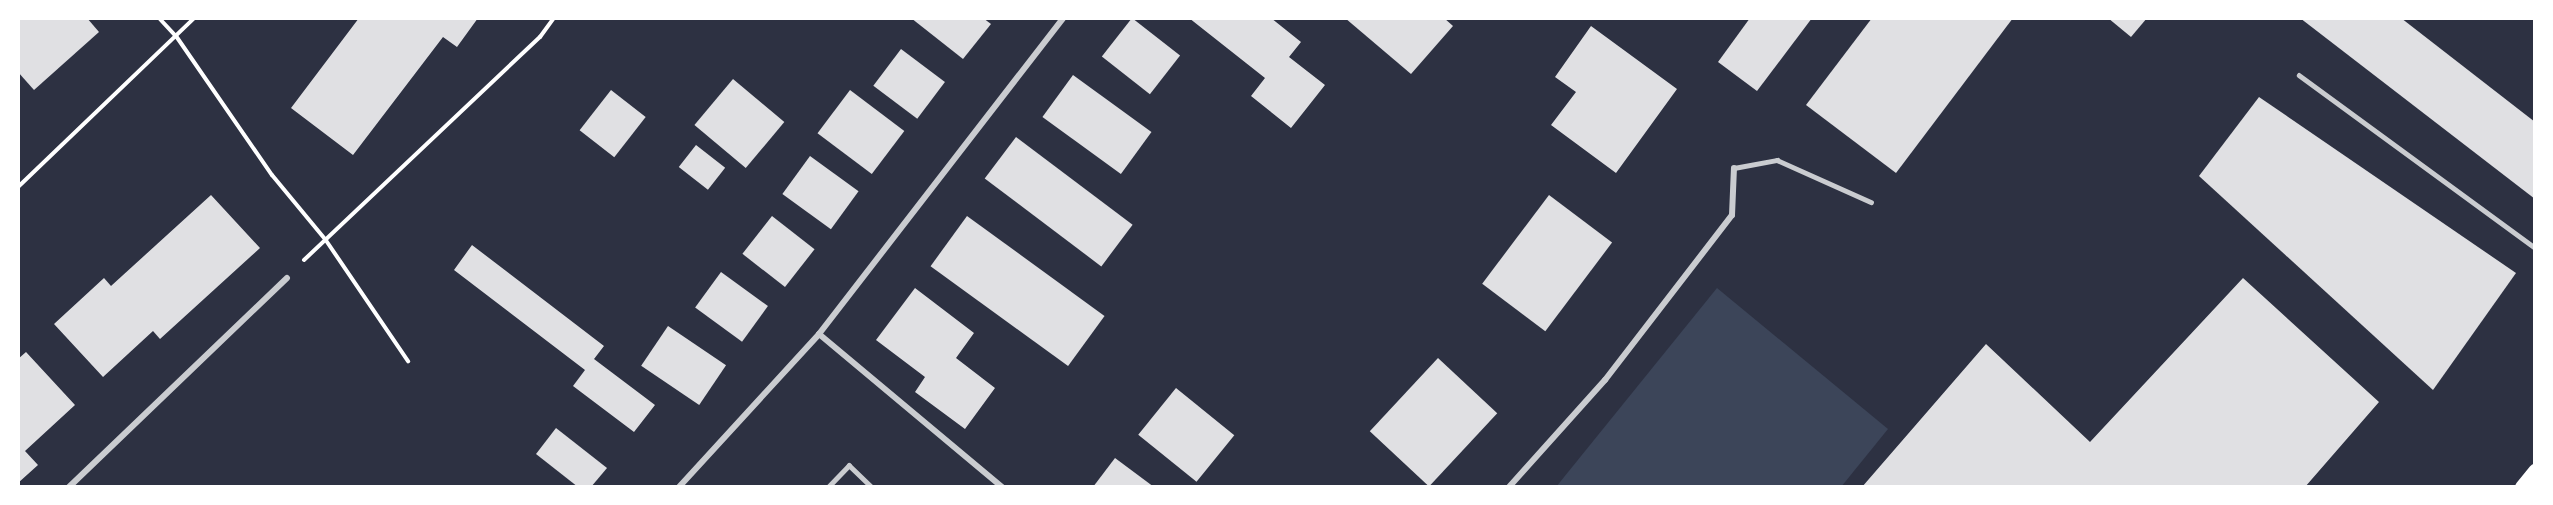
<!DOCTYPE html>
<style>
body{margin:0}
#map{position:relative;width:2553px;height:505px;overflow:hidden;background:#2d3142;font-family:"Source Sans 3",sans-serif}
div>[style]{position:absolute}
[style*='--x']{left:calc(var(--x)*1px);top:calc(var(--y)*1px);width:calc(var(--w)*1px);rotate:calc(var(--a)*1deg)}
.green>*{inset:0;background:#3c4559}
.building>*{inset:0;background:#e0e0e3;transform-origin:0 0}
.path>*{height:4px;margin:-2px;padding:0 2px;transform-origin:2px;border-radius:2px;background:#fff}
.service>*{height:4.5px;margin:-2.25px;padding:0 2.25px;transform-origin:2.25px;border-radius:2.25px;background:#caccd0}
.minor>*{height:6px;margin:-3px;padding:0 3px;transform-origin:3px;border-radius:3px;background:#caccd0}
.primary>*{height:15px;margin:-7.5px;padding:0 7.5px;transform-origin:7.5px;border-radius:7.5px;background:#fff}
span{translate:-50% -50%;white-space:nowrap;text-align:center;line-height:1.15;-webkit-text-stroke:5px #fff;paint-order:stroke}
.frame{position:absolute;inset:0;border:20px solid #fff;pointer-events:none}
</style>
<div id="map">
<div class="green">
<div style="clip-path:polygon(1717px 288px,1888px 429px,1841px 487px,1556px 487px)"></div>
</div>
<div class="building">
<div style="clip-path:polygon(18px 18px,87px 18px,99px 32px,34px 90px,18px 72px)"></div>
<div style="clip-path:polygon(359px 18px,478px 18px,457px 47px,443px 37px,353px 155px,291px 108px)"></div>
<div style="clip-path:polygon(911px 18px,983px 18px,991px 24px,963px 59px)"></div>
<div style="left:1132px;top:18px;width:61px;height:49px;rotate:38deg"></div>
<div style="clip-path:polygon(1189px 18px,1271px 18px,1301px 42px,1289px 57px,1325px 85px,1291px 128px,1251px 96px,1265px 78px)"></div>
<div style="clip-path:polygon(1345px 18px,1444px 18px,1453px 26px,1411px 74px)"></div>
<div style="clip-path:polygon(1750px 18px,1812px 18px,1757px 91px,1718px 62px)"></div>
<div style="clip-path:polygon(1872px 18px,2013px 18px,1896px 173px,1806px 105px)"></div>
<div style="clip-path:polygon(2108px 18px,2147px 18px,2131px 37px)"></div>
<div style="clip-path:polygon(2300px 18px,2401px 18px,2535px 122px,2535px 199px)"></div>
<div style="clip-path:polygon(1591px 26px,1677px 89px,1616px 173px,1551px 125px,1576px 92px,1555px 77px)"></div>
<div style="left:901px;top:49px;width:55px;height:46px;rotate:37deg"></div>
<div style="left:1073px;top:75px;width:97px;height:52px;rotate:36deg"></div>
<div style="left:733px;top:79px;width:67px;height:60px;rotate:40deg"></div>
<div style="left:611px;top:90px;width:44px;height:51px;rotate:38deg"></div>
<div style="left:850px;top:90px;width:68px;height:54px;rotate:37deg"></div>
<div style="clip-path:polygon(2259px 97px,2516px 273px,2433px 390px,2199px 176px)"></div>
<div style="left:1016px;top:137px;width:146px;height:52px;rotate:37deg"></div>
<div style="left:696px;top:145px;width:37px;height:28px;rotate:38deg"></div>
<div style="left:810px;top:156px;width:60px;height:47px;rotate:36deg"></div>
<div style="clip-path:polygon(211px 195px,260px 248px,160px 339px,153px 331px,103px 377px,54px 324px,104px 278px,111px 286px)"></div>
<div style="left:1549px;top:195px;width:79px;height:111px;rotate:37deg"></div>
<div style="left:772px;top:216px;width:54px;height:48px;rotate:38deg"></div>
<div style="left:967px;top:216px;width:170px;height:62px;rotate:36deg"></div>
<div style="clip-path:polygon(472px 245px,604px 346px,594px 359px,655px 405px,634px 432px,573px 386px,585px 370px,454px 270px)"></div>
<div style="left:721px;top:272px;width:58px;height:44px;rotate:36deg"></div>
<div style="clip-path:polygon(2243px 278px,2379px 402px,2305px 487px,1862px 487px,1986px 344px,2090px 442px)"></div>
<div style="clip-path:polygon(915px 288px,974px 333px,956px 358px,995px 388px,965px 429px,915px 392px,925px 377px,876px 340px)"></div>
<div style="left:668px;top:326px;width:70px;height:48px;rotate:34deg"></div>
<div style="clip-path:polygon(26px 352px,75px 405px,25px 451px,38px 465px,18px 483px,18px 359px)"></div>
<div style="left:1438px;top:358px;width:81px;height:100px;rotate:43deg"></div>
<div style="left:1176px;top:388px;width:75px;height:60px;rotate:39deg"></div>
<div style="clip-path:polygon(556px 428px,607px 468px,591px 487px,578px 487px,536px 454px)"></div>
<div style="clip-path:polygon(1115px 458px,1154px 487px,1093px 487px)"></div>
</div>
<div class="path">
<div style="--x:159;--y:18;--w:25;--a:47"></div>
<div style="--x:176;--y:36;--w:169;--a:55.4"></div>
<div style="--x:272;--y:175;--w:83;--a:50.4"></div>
<div style="--x:325;--y:239;--w:148;--a:55.8"></div>
<div style="--x:18;--y:187;--w:244;--a:-43.8"></div>
<div style="--x:304;--y:260;--w:325;--a:-43.4"></div>
<div style="--x:540;--y:37;--w:24;--a:-54"></div>
</div>
<div class="service">
<div style="--x:2299;--y:75;--w:293;--a:36.2"></div>
<div style="--x:1734;--y:168;--w:44;--a:-10.5"></div>
<div style="--x:1777;--y:160;--w:103;--a:24.1"></div>
<div style="--x:828;--y:487;--w:30;--a:-46"></div>
<div style="--x:849;--y:465;--w:32;--a:44"></div>
</div>
<div class="minor">
<div style="--x:819;--y:334;--w:239;--a:39.9"></div>
<div style="--x:69;--y:487;--w:302;--a:-43.8"></div>
<div style="--x:679;--y:487;--w:207;--a:-47.5"></div>
<div style="--x:819;--y:334;--w:399;--a:-52.3"></div>
<div style="--x:1509;--y:487;--w:144;--a:-48.1"></div>
<div style="--x:1605;--y:380;--w:208;--a:-52.4"></div>
<div style="--x:1732;--y:215;--w:47;--a:-87.6"></div>
</div>
<div class="primary">
<div style="--x:2522;--y:487;--w:21;--a:-51"></div>
</div>
<div class="frame"></div>
</div>
